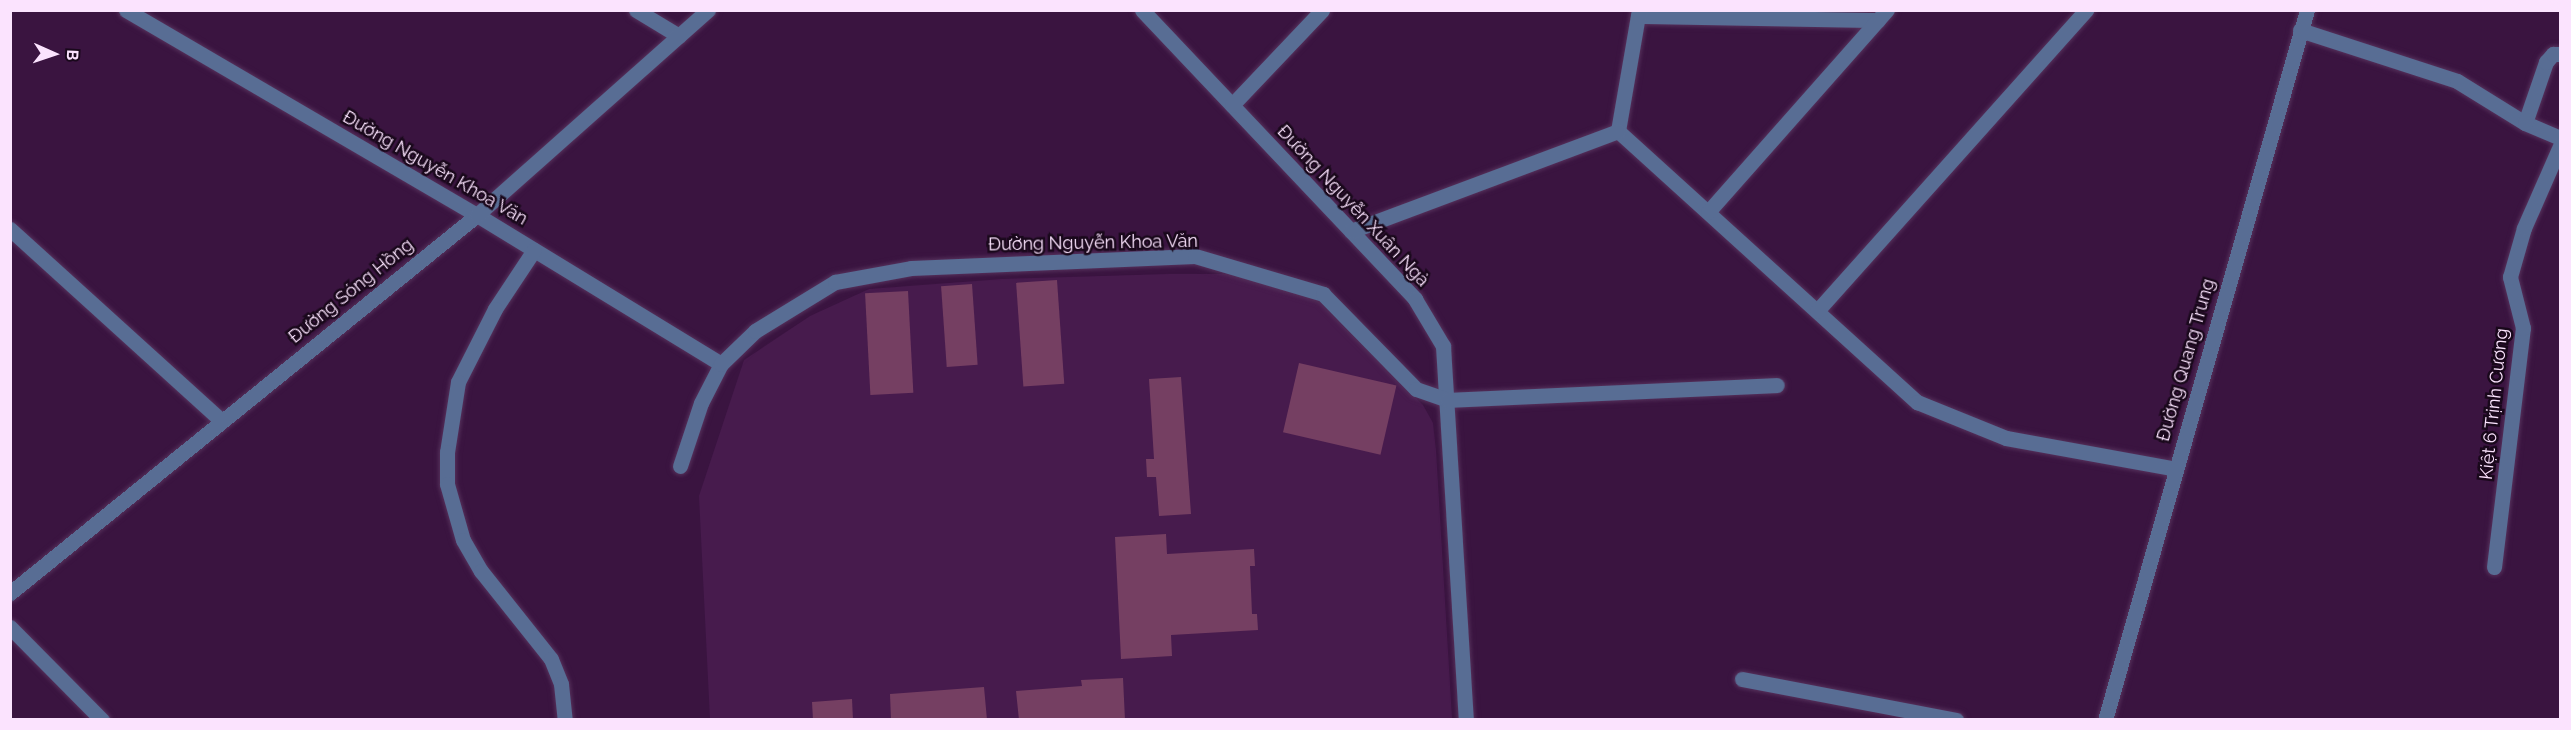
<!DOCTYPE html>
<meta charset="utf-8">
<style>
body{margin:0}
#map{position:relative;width:2571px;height:730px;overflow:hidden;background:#3a1440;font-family:Raleway,sans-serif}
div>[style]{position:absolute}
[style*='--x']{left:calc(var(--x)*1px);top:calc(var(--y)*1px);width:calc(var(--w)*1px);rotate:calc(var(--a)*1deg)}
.built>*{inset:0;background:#471b4d}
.building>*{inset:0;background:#753f62;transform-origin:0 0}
.roads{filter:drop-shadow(0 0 2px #55315b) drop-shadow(0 0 2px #55315b)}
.minor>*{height:15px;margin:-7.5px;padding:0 7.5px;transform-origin:7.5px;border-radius:7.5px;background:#586d94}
span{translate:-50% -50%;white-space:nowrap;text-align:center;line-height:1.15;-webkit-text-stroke:5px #19081b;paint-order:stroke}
.street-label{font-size:18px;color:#fbe3fe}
.frame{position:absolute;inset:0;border:12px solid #fbe3fe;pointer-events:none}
.north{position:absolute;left:24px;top:24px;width:60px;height:60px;-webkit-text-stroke:4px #19081b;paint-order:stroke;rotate:93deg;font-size:16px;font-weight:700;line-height:24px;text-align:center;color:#fbe3fe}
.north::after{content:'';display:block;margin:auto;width:21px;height:27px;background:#fbe3fe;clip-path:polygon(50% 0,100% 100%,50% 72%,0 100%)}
</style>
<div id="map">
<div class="built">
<div style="clip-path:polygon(1169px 274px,1234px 274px,1292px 285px,1317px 300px,1423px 405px,1433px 423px,1436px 451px,1452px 719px,710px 719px,699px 496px,744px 360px,810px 316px,869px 289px,1002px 279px)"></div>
</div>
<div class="building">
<div style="left:1057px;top:280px;width:104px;height:41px;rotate:86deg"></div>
<div style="left:972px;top:284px;width:81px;height:31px;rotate:86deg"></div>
<div style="left:908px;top:291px;width:102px;height:43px;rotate:87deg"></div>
<div style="left:1299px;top:363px;width:100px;height:71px;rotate:13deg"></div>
<div style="clip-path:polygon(1181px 377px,1191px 514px,1159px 516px,1156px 477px,1147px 477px,1146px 459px,1154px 459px,1149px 379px)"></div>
<div style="clip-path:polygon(1166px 534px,1167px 554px,1254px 549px,1255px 566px,1250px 566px,1252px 614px,1257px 614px,1258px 630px,1171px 635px,1172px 656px,1121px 659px,1115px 537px)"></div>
<div style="clip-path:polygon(1123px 678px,1125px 720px,1019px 720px,1016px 691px,1082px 686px,1081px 680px)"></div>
<div style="clip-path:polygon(984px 687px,987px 720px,891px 720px,890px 694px)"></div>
<div style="clip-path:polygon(852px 699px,853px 720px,813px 720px,812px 702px)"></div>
</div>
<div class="roads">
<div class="minor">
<div style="--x:126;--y:10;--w:406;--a:30.3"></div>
<div style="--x:477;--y:215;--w:286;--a:31.4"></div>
<div style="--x:636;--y:10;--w:50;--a:31.2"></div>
<div style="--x:1142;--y:10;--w:398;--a:46.6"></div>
<div style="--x:1415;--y:299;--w:55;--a:59.2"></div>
<div style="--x:1443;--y:346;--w:375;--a:86.5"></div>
<div style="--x:1638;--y:16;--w:240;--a:1"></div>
<div style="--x:2300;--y:30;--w:165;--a:18"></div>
<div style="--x:2457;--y:81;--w:80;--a:31.7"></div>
<div style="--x:2525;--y:123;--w:38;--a:23"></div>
<div style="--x:1232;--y:105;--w:131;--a:-46.5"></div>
<div style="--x:2525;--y:123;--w:65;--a:-71"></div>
<div style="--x:2546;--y:62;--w:11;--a:-49"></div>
<div style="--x:2553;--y:54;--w:7;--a:0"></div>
<div style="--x:1618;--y:131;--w:404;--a:42.2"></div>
<div style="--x:1917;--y:402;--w:96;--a:22"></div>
<div style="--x:2006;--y:438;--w:173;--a:10.3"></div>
<div style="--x:1618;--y:131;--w:123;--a:-80.2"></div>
<div style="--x:1708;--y:212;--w:270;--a:-48.5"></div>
<div style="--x:10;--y:229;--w:286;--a:42.2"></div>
<div style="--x:1351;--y:231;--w:285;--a:-20.5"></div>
<div style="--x:534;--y:250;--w:71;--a:123.5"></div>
<div style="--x:495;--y:309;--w:82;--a:116.9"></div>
<div style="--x:458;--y:382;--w:71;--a:98.9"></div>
<div style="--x:447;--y:452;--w:32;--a:90"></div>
<div style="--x:447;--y:484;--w:58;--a:74.1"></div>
<div style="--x:463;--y:540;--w:36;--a:60"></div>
<div style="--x:481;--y:571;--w:112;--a:51.5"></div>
<div style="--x:551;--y:659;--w:27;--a:68"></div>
<div style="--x:561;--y:684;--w:36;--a:84"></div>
<div style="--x:1817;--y:311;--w:404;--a:-48.2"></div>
<div style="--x:680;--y:466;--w:66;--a:-71.6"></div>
<div style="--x:701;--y:403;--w:44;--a:-62.9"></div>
<div style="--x:721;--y:364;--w:47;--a:-44.1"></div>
<div style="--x:755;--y:331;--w:94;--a:-31.5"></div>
<div style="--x:835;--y:282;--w:77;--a:-10.4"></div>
<div style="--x:911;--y:268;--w:284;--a:-2.4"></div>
<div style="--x:1195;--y:256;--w:134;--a:16.5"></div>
<div style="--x:1323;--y:294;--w:133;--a:45.6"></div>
<div style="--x:1416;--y:389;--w:34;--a:19"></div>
<div style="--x:1448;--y:400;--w:329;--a:-2.6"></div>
<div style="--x:2494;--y:567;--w:241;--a:-83.1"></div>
<div style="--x:2523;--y:328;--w:53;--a:-104.3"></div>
<div style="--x:2510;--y:277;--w:51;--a:-74.1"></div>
<div style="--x:2524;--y:228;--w:90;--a:-66.3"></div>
<div style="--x:10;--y:593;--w:601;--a:-38.99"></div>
<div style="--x:477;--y:215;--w:309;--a:-41.6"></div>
<div style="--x:10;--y:627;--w:131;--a:45.3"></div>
<div style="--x:1742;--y:679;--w:218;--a:10.8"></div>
<div style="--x:2105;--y:720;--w:738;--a:-74.12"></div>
</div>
</div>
<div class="street-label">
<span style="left:435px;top:168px;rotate:30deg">Đường Nguyễn Khoa Văn</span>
<span style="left:1353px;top:206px;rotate:47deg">Đường Nguyễn Xuân Ngà</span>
<span style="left:1093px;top:243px;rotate:-1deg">Đường Nguyễn Khoa Văn</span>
<span style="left:351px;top:291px;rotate:-39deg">Đường Sóng Hồng</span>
<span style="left:2186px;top:360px;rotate:-74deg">Đường Quang Trung</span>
<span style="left:2494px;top:404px;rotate:-84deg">Kiệt 6 Trịnh Cương</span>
</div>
<div class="frame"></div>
<div class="north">B</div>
</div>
